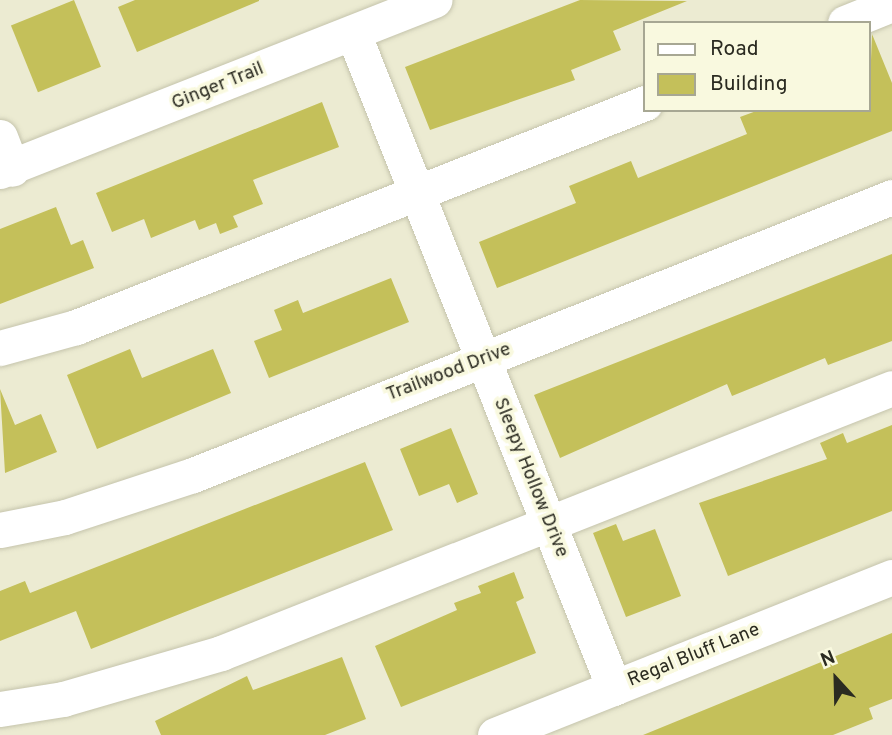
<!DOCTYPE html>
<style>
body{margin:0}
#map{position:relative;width:892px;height:735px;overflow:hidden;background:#ecebd2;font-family:Overpass,sans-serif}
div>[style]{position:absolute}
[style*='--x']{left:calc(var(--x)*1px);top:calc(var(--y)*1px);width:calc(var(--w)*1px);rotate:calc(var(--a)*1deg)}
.building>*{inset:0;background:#c4c05a;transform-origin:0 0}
.roads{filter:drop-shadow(0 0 2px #c5c4ac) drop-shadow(0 0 2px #c5c4ac)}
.minor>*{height:35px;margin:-17.5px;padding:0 17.5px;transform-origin:17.5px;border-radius:17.5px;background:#fff}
span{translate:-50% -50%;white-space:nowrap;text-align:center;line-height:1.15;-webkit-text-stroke:7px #f9f9df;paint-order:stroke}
.street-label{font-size:19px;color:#2b2b21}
.legend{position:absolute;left:643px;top:21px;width:228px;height:91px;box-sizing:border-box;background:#f9f9df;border:2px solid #a7a793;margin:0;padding:9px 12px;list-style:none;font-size:21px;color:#2b2b21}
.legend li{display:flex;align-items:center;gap:14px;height:35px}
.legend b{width:35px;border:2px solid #a7a793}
.north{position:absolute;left:801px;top:644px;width:70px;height:70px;-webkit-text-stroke:5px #f9f9df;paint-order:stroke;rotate:338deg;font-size:19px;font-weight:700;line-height:28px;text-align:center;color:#2b2b21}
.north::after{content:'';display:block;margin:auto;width:24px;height:32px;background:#2b2b21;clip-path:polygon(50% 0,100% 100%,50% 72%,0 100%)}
</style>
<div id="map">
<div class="building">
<div style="left:74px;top:0;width:72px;height:68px;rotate:68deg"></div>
<div style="clip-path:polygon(135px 0,259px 0,259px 1px,137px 52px,118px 7px)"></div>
<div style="clip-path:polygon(580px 0,687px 1px,613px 31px,621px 50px,571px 70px,575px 80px,430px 130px,405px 67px)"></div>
<div style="clip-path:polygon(872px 34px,892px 83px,892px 131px,497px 288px,479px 242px,576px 203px,569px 186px,631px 161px,638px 178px,747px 134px,740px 117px,759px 110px,869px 110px)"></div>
<div style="clip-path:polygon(322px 102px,339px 147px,253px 180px,263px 204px,233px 216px,238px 227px,220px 234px,216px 223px,199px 230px,195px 220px,151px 238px,144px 219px,112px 232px,96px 193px)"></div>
<div style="clip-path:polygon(56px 207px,71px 245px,83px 240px,94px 268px,0 304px,0 229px)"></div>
<div style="clip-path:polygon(892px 254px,892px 341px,828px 365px,825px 358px,732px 396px,727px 384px,560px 458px,534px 395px)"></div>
<div style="clip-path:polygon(391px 278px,409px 322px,269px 378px,254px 341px,282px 330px,274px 310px,298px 300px,303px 313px)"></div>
<div style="clip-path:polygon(130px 349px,142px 378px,213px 349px,231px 393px,97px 449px,67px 375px)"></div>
<div style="clip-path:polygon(0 389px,15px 425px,41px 414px,57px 452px,5px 473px)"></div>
<div style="clip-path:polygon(892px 425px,892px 511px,728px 576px,699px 503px,827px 459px,820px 443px,843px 433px,847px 443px)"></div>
<div style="clip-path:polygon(451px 428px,478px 494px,457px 503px,449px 484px,419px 496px,400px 449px)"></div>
<div style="clip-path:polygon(365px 462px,393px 530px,91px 649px,76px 611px,0 641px,0 591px,25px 581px,30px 593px)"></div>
<div style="clip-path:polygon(616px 524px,623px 541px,655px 529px,681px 596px,626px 617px,593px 533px)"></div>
<div style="clip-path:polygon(514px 572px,524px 598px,516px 602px,536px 653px,401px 707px,375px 646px,457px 610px,454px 603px,481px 593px,478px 586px)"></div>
<div style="clip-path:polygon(892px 633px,892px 699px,869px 708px,873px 719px,833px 735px,643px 735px)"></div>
<div style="clip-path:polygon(342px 657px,366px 719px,325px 735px,161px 735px,155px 721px,247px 676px,253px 690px)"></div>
</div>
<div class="roads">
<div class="minor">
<div style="--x:845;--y:23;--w:51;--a:-22"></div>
<div style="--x:353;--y:33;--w:705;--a:68.27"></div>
<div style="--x:0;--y:137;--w:34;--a:69"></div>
<div style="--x:0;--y:171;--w:467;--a:-21.5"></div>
<div style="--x:0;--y:348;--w:79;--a:-15.4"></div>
<div style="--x:76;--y:327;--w:612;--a:-21.49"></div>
<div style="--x:0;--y:530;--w:66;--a:-11.3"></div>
<div style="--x:65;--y:517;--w:135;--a:-18.2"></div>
<div style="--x:193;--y:475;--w:752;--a:-21.69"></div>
<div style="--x:0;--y:709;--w:64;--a:-9"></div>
<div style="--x:63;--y:699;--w:165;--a:-16.2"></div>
<div style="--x:221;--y:653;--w:721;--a:-21.55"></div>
<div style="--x:495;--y:735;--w:427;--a:-21.7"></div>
</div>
</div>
<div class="street-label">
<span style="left:218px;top:87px;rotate:-22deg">Ginger Trail</span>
<span style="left:449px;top:373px;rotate:-21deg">Trailwood Drive</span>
<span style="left:530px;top:478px;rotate:68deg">Sleepy Hollow Drive</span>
<span style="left:694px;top:656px;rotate:-22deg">Regal Bluff Lane</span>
</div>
<ul class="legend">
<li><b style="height:9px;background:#fff"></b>Road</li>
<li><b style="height:19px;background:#c4c05a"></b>Building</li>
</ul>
<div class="north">N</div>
</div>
